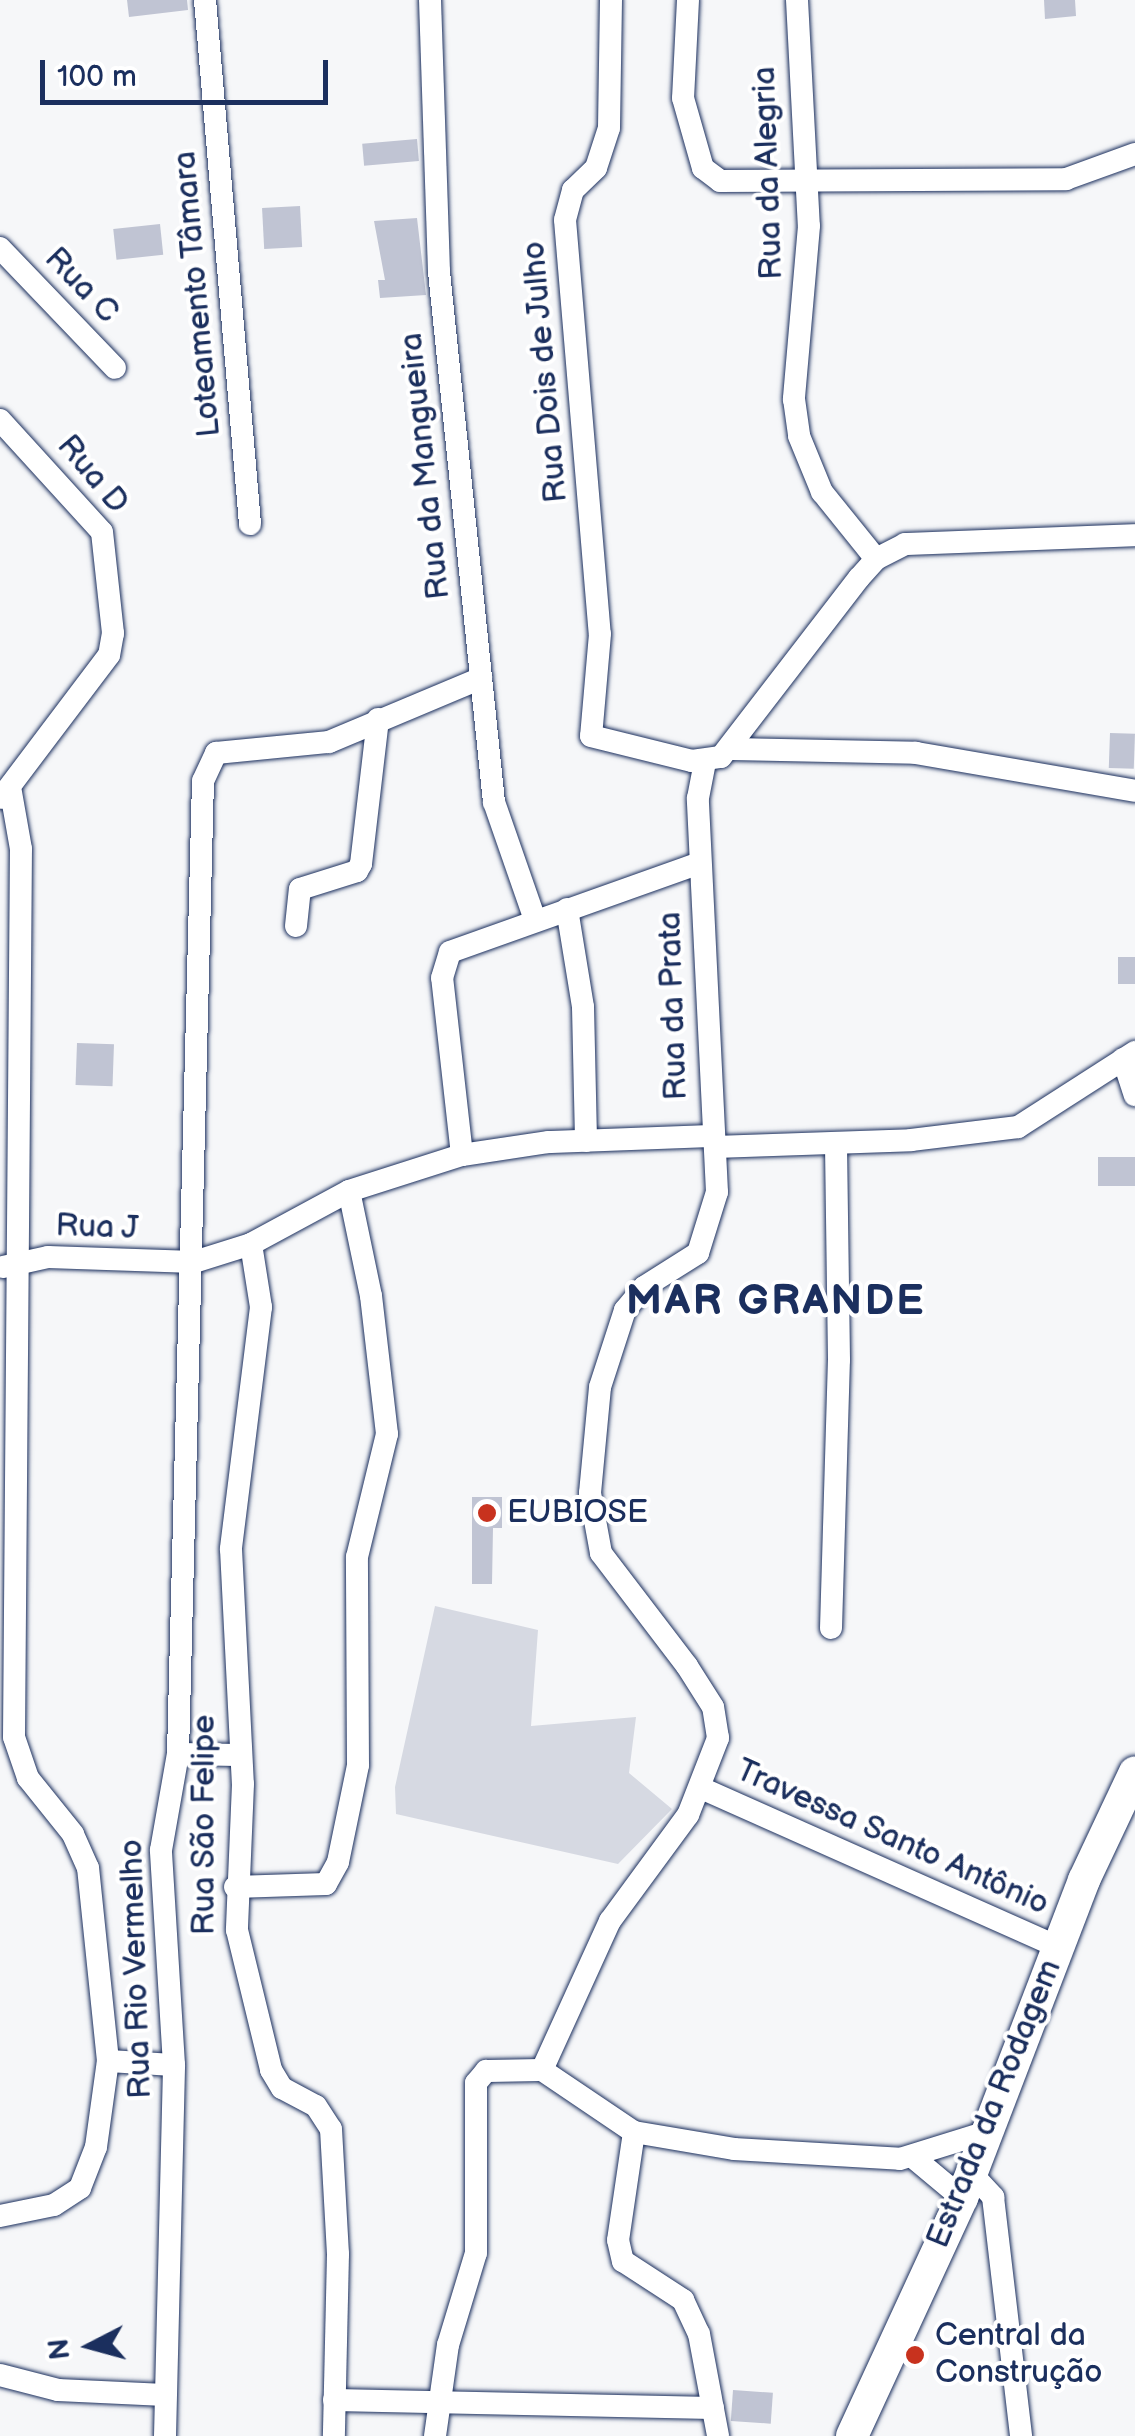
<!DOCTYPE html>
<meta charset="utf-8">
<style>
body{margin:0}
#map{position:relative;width:1135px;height:2436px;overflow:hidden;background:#f6f7f9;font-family:"Balsamiq Sans",sans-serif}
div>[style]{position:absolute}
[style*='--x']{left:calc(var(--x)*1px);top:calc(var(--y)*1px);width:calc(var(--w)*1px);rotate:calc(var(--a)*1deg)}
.green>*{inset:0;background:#d6d9e2}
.building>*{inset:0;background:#c0c4d3;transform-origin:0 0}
.roads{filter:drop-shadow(0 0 2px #1b2f5e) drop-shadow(0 0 2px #1b2f5e)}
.minor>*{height:22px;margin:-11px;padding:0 11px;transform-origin:11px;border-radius:11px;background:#fff}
.primary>*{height:32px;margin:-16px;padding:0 16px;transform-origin:16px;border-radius:16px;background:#fff}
.dots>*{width:28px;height:28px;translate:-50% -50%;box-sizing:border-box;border:5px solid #fff;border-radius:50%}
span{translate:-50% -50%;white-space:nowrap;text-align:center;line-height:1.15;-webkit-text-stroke:8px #fff;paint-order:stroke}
.street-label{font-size:32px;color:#1b2f5e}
.poi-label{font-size:32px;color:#1b2f5e}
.left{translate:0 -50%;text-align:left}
.district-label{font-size:42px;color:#1b2f5e;font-weight:700;letter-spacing:2.5px}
.north{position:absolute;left:40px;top:2296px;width:100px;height:100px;-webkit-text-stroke:8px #fff;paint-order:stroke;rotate:264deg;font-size:28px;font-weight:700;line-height:40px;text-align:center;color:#1b2f5e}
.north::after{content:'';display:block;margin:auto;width:35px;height:45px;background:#1b2f5e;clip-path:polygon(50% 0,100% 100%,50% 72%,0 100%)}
.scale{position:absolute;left:40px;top:60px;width:288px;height:45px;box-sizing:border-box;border:5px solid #1b2f5e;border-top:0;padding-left:12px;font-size:30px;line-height:35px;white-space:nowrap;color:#1b2f5e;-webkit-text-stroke:8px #fff;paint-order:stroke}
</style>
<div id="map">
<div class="green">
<div style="clip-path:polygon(435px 1606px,538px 1630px,531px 1726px,636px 1717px,629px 1773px,672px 1809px,618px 1864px,396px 1814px,395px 1787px)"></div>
</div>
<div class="building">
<div style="clip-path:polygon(127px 0,187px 0,188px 10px,129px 17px)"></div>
<div style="clip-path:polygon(1044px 0,1075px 0,1076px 16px,1045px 19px)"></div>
<div style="left:417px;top:139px;width:22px;height:55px;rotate:85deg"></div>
<div style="left:300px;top:206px;width:41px;height:38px;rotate:87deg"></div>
<div style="clip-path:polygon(417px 218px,426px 295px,380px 298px,378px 280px,385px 280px,374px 221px)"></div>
<div style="left:160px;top:224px;width:31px;height:47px;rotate:84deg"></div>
<div style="left:1110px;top:733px;width:25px;height:35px;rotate:2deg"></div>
<div style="left:1118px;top:957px;width:17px;height:27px"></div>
<div style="left:77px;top:1043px;width:37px;height:42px;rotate:2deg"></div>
<div style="left:1135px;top:1157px;width:29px;height:37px;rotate:90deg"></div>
<div style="clip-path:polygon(472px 1497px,502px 1497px,502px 1528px,493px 1528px,492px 1584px,472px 1584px)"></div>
<div style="left:733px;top:2390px;width:40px;height:31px;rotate:4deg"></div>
</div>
<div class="roads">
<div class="minor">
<div style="--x:205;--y:0;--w:526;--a:85.09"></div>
<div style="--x:430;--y:0;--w:272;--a:88.1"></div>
<div style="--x:439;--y:272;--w:533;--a:84.08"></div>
<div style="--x:494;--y:802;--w:122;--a:70.8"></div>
<div style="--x:611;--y:0;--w:128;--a:90.9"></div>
<div style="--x:609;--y:128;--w:42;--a:108"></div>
<div style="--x:596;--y:168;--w:32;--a:136"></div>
<div style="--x:573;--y:190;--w:31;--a:105"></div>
<div style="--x:565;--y:220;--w:415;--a:85.2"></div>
<div style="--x:600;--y:634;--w:102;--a:95"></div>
<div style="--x:591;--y:736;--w:104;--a:13.9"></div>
<div style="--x:692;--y:761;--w:29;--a:-8"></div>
<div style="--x:721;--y:757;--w:226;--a:-52.4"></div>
<div style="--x:859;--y:578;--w:25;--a:-48"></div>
<div style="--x:876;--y:559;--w:33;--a:-27"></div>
<div style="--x:905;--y:544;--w:230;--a:-2.2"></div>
<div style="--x:688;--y:0;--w:98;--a:92.9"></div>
<div style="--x:683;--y:98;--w:73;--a:74.1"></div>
<div style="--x:703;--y:168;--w:21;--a:37"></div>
<div style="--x:720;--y:181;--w:346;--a:-0.3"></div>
<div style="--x:1066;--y:179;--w:73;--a:-19.9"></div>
<div style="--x:797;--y:0;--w:226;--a:87"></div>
<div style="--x:809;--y:226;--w:174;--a:95"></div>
<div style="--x:794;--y:399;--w:37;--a:82"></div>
<div style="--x:799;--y:436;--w:61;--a:67.7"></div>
<div style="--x:822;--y:492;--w:86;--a:51.1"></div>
<div style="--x:0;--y:248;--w:166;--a:46.2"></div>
<div style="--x:0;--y:420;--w:151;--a:47.7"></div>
<div style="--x:102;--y:532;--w:102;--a:83.8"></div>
<div style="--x:113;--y:633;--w:22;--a:100"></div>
<div style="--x:109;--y:655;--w:179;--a:127.1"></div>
<div style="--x:732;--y:749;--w:184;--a:1.2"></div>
<div style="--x:916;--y:753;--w:222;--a:9.8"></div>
<div style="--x:567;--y:909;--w:99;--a:80.7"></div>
<div style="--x:583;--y:1007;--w:134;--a:88.7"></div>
<div style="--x:296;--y:926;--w:37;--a:-84"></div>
<div style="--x:300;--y:889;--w:60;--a:-17.5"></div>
<div style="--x:357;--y:871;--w:8;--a:-60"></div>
<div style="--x:361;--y:864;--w:146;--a:-83.3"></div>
<div style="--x:1123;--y:1059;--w:38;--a:72"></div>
<div style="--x:715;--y:1147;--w:196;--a:-2"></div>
<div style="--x:911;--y:1140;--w:108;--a:-6.9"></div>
<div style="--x:1018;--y:1127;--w:139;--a:-32.7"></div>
<div style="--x:462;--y:1155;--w:178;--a:-96.4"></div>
<div style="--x:442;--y:978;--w:27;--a:-73"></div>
<div style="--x:450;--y:952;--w:265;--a:-19.6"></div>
<div style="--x:251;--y:1244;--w:64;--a:81"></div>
<div style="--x:261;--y:1307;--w:244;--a:97.1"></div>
<div style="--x:231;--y:1549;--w:235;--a:87.1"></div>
<div style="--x:243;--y:1784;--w:146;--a:92.4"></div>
<div style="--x:237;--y:1930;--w:144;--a:76.3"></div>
<div style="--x:271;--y:2070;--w:21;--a:59"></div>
<div style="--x:282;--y:2088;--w:38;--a:28"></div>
<div style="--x:316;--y:2106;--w:27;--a:57"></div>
<div style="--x:331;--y:2129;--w:125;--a:86.8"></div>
<div style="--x:338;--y:2254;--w:182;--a:91.3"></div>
<div style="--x:3;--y:1267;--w:46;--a:-12.5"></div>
<div style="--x:48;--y:1257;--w:146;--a:2"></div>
<div style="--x:194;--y:1262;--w:60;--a:-17.5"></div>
<div style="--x:251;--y:1244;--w:111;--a:-28.4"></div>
<div style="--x:349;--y:1191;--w:119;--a:-17.7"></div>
<div style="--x:462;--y:1155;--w:88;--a:-8.5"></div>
<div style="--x:549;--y:1142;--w:164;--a:-2.1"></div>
<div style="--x:831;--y:1628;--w:268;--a:-88.3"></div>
<div style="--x:839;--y:1360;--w:216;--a:-90.8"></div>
<div style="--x:178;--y:1754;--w:62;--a:0.9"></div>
<div style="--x:701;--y:1788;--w:391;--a:24"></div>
<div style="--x:235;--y:1887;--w:91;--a:-1.9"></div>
<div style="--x:326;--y:1884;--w:25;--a:-61"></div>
<div style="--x:338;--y:1862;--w:99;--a:-78.3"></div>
<div style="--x:358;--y:1765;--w:208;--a:-90.3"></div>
<div style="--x:357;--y:1557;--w:127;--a:-76.3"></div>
<div style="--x:387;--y:1434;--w:139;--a:-96.6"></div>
<div style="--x:371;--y:1296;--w:107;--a:-101.8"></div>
<div style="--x:108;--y:2061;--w:66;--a:3.5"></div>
<div style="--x:542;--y:2070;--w:164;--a:-65.5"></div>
<div style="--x:610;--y:1921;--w:132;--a:-53.7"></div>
<div style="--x:688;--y:1815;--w:83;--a:-68.7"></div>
<div style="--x:718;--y:1738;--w:31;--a:-99"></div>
<div style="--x:713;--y:1707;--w:49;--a:-122.4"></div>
<div style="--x:687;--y:1666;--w:142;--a:-127.3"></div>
<div style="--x:601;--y:1553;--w:61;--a:-100.4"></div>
<div style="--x:590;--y:1493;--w:106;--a:-84.6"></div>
<div style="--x:600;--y:1387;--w:81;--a:-72"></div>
<div style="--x:625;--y:1310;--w:30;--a:-50"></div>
<div style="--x:644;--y:1287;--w:64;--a:-32.2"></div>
<div style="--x:698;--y:1253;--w:64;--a:-72.7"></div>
<div style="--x:717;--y:1192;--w:394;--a:-92.8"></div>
<div style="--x:698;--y:798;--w:37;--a:-79"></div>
<div style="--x:542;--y:2070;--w:111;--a:34"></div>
<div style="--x:634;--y:2132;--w:101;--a:9.6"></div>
<div style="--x:734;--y:2149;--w:166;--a:3.4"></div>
<div style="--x:900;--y:2159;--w:91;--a:-17.2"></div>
<div style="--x:634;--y:2132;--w:109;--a:98.4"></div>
<div style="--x:618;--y:2240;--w:22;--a:77"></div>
<div style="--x:623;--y:2261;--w:72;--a:33"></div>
<div style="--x:683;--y:2300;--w:38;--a:65"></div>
<div style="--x:699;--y:2334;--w:104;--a:79.4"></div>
<div style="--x:914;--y:2158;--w:62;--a:39.8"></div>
<div style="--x:971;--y:2173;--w:33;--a:47"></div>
<div style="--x:993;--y:2197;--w:241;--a:83.3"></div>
<div style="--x:0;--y:2216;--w:55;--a:-11.5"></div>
<div style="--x:54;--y:2205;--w:31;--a:-33"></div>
<div style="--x:80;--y:2188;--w:44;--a:-68.7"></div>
<div style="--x:96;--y:2147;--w:87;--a:-82.1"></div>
<div style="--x:108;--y:2061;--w:194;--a:-95.9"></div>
<div style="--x:88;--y:1868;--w:37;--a:-114"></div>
<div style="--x:73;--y:1834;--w:72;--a:-128.8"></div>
<div style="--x:28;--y:1778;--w:43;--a:-108.9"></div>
<div style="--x:14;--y:1737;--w:888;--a:-89.55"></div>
<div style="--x:21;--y:849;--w:58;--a:-100"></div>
<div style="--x:0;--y:2375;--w:60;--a:14.5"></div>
<div style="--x:58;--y:2390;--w:107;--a:2.7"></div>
<div style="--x:334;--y:2400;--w:379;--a:1.2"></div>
<div style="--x:165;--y:2436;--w:371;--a:-88.6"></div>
<div style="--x:174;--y:2065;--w:215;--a:-93.5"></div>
<div style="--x:161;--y:1850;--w:97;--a:-80"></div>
<div style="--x:178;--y:1754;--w:973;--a:-88.53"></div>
<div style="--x:203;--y:781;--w:31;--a:-65"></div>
<div style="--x:216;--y:753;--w:114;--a:-5.6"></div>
<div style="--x:329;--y:742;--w:165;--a:-22.8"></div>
<div style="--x:435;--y:2436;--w:92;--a:-81.9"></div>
<div style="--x:448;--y:2345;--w:96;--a:-73.1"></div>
<div style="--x:476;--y:2253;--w:170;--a:-90"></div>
<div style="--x:476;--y:2083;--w:16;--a:-50"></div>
<div style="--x:486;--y:2071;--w:56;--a:-1"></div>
</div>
<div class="primary">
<div style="--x:852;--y:2436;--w:262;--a:-65.2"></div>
<div style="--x:962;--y:2198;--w:341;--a:-69"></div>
<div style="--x:1084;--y:1880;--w:119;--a:-64.7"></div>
</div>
</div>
<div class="dots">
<div style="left:487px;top:1513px;background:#c8321e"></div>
<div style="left:915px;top:2355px;background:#c8321e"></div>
</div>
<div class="street-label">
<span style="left:769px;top:173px;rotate:-92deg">Rua da Alegria</span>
<span style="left:81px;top:286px;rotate:46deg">Rua C</span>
<span style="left:198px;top:294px;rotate:-95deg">Loteamento Tâmara</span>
<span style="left:546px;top:372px;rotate:-95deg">Rua Dois de Julho</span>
<span style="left:426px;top:466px;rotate:-96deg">Rua da Mangueira</span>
<span style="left:92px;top:475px;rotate:50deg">Rua D</span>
<span style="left:674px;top:1006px;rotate:-92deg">Rua da Prata</span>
<span style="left:97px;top:1228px;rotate:2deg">Rua J</span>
<span style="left:205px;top:1825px;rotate:-90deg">Rua São Felipe</span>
<span style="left:892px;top:1838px;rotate:24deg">Travessa Santo Antônio</span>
<span style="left:137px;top:1969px;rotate:-92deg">Rua Rio Vermelho</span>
<span style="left:995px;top:2104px;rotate:-68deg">Estrada da Rodagem</span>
</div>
<div class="poi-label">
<span class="left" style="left:507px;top:1513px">EUBIOSE</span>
<span class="left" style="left:935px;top:2355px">Central da<br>Construção</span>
</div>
<div class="district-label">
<span style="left:776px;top:1302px">MAR GRANDE</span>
</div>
<div class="north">N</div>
<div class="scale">100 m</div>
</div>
